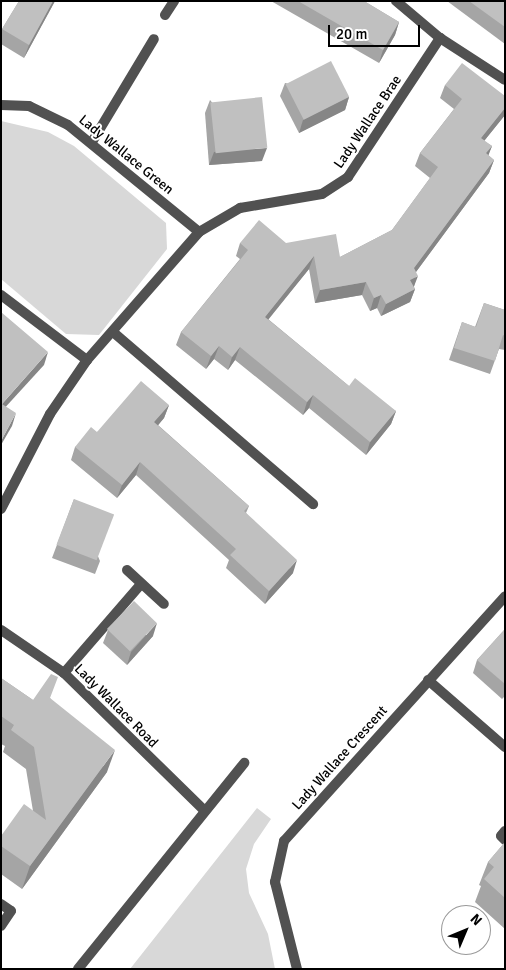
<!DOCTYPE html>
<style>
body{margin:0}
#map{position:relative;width:506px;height:970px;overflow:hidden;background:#fff;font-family:Signika,sans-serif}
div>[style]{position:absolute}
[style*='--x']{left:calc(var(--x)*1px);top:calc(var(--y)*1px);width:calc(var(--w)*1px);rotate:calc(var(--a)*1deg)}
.green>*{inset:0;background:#d8d8d8}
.lane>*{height:10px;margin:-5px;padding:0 5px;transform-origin:5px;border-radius:5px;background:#515151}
.street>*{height:10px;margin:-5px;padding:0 5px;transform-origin:5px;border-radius:5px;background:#515151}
.wall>*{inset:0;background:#a5a5a5}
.shaded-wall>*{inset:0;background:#868686}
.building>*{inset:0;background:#c0c0c0;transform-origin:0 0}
span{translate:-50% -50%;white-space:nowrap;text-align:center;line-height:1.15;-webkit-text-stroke:4px #fff;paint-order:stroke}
.street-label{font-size:14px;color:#000}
.frame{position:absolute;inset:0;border:2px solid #000;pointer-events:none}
.north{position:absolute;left:441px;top:905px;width:50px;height:50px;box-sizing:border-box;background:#fff;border:1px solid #999;border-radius:50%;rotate:45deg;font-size:14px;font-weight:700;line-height:20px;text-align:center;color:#000}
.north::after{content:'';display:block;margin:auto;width:18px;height:22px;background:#000;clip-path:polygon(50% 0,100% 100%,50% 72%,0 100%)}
.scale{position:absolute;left:328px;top:25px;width:92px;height:22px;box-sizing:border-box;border:2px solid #000;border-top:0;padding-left:6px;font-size:15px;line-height:18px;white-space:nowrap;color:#000;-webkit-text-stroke:4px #fff;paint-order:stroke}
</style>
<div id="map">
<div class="green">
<div style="clip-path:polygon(1px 121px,48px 132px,74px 146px,166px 223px,167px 249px,99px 335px,66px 334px,1px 279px)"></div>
<div style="clip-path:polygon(257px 808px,271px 819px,254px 844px,246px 869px,249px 893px,268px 934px,275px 969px,130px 969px)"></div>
</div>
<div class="lane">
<div style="--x:165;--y:15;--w:17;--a:-57"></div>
<div style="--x:92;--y:142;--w:120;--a:-59"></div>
<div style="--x:127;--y:570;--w:50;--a:42.6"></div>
<div style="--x:64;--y:673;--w:118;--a:-49.1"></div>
</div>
<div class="street">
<div style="--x:396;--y:1;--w:57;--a:40.1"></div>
<div style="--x:440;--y:38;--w:77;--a:32.9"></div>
<div style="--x:1;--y:105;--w:28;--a:2"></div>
<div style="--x:29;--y:106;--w:43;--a:26"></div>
<div style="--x:68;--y:125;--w:169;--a:39.2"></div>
<div style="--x:1;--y:295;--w:108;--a:37.1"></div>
<div style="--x:113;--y:332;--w:264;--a:40.7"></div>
<div style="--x:1;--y:509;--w:107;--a:-62.7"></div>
<div style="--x:50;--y:414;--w:65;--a:-55.6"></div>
<div style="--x:87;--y:360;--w:170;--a:-48.8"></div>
<div style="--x:199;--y:232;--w:48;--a:-30.3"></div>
<div style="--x:240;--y:208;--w:83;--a:-9.7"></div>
<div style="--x:322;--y:194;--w:31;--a:-33"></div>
<div style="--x:348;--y:177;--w:167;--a:-56.5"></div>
<div style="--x:1;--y:630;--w:76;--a:34.3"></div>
<div style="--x:64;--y:673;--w:197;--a:44.4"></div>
<div style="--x:428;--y:680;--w:102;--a:41"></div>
<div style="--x:505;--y:831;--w:6;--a:129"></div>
<div style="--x:501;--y:836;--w:6;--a:45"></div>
<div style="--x:1;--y:904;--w:12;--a:35"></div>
<div style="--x:11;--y:911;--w:18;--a:124"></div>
<div style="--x:78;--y:969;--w:265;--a:-51.1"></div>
<div style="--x:297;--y:969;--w:90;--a:-104.2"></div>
<div style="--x:275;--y:882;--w:42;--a:-77.6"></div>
<div style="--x:284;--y:841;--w:330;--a:-47.9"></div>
</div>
<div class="wall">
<div style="clip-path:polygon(19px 1px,55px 1px,24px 58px,1px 44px,2px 29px)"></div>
<div style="clip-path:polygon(271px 1px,364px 1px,399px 22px,395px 35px,379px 63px)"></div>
<div style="clip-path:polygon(447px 1px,505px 1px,505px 44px)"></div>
<div style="clip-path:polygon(285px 83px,349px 97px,345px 110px,299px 133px,280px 96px)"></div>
<div style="clip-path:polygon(445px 85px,505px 96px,505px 115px,484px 141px,492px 146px,488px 155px,494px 160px,489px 173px,416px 272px,414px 287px,415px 289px,410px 302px,381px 316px,377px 308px,370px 311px,362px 295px,315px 303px,309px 269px,268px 319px,349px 386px,396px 411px,391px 424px,366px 455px,309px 408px,303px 415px,235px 360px,228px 370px,214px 359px,206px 369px,176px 345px,181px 332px,240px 259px,236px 256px,240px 243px,286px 243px,340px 257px,392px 230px,430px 178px,415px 166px,420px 153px,454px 109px,440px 98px)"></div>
<div style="clip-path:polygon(210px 100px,262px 161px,209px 165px,205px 113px)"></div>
<div style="clip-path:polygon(484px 303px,505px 310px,505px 350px,499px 349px,490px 374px,449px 360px,462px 322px,475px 327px)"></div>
<div style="clip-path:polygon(169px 405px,164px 418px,158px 425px,249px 506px,246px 513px,293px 573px,265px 604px,226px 568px,229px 560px,136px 475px,117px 498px,71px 460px,75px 447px,97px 432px)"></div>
<div style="clip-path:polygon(74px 499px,100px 561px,95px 574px,52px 558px)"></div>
<div style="clip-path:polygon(505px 629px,505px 696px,502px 699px,473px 673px,477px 660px)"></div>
<div style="clip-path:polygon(108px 630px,153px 636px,127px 665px,103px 643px)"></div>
<div style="clip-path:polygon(1px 678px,33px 700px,50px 698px,107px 772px,22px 889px,1px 874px,1px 836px,33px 811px,26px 769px,3px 752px,5px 746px,1px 744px)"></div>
<div style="clip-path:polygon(505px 842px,505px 929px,475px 902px,481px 886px,479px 885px,488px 862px)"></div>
</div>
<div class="shaded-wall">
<div style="clip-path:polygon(53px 1px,55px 1px,24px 58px,29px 45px)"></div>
<div style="clip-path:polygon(399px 22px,395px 35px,379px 63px,383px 50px)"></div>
<div style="clip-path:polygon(349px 97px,345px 110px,299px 133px,303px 120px)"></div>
<div style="clip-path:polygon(505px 108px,505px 115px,476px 151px,481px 138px)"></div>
<div style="clip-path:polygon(492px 146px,487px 159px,486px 153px)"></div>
<div style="clip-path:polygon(267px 148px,262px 161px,209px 165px,214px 152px)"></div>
<div style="clip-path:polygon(494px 160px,489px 173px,410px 280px,418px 276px,413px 289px,406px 293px,414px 268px)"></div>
<div style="clip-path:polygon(314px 256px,309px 269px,260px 330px,265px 317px)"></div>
<div style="clip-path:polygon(366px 282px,362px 295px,315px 303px,320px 290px)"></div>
<div style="clip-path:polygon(415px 289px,410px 302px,381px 316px,386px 304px)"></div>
<div style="clip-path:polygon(381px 295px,377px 308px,370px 311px,374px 298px)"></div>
<div style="clip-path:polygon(219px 346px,214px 359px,206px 369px,211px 356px)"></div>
<div style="clip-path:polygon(240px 347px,235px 360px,228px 370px,232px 357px)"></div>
<div style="clip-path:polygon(48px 352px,44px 365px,1px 412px,2px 404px)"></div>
<div style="clip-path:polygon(313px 395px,309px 408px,303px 415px,307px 402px)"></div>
<div style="clip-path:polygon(169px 405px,164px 418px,150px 435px,154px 422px)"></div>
<div style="clip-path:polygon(396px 411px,391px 424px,366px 455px,370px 442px)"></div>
<div style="clip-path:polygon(16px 413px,12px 426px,1px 445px,1px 441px)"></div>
<div style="clip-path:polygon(140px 462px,136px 475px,117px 498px,122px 485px)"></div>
<div style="clip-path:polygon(297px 560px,293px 573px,265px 604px,269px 591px)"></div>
<div style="clip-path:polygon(157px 623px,153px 636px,127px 665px,131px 652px)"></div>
<div style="clip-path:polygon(115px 750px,107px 772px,22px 889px,30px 866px)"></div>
</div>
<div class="building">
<div style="clip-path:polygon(19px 1px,53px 1px,29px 45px,2px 29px)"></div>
<div style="clip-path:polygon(298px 1px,364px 1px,399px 22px,383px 50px)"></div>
<div style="clip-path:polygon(469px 1px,505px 1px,505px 27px)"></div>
<div style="left:331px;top:61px;width:40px;height:51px;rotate:63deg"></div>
<div style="clip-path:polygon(462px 63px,505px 96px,505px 108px,481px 138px,492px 146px,486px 153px,494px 160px,414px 268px,418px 276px,410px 280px,415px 289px,386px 304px,381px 295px,374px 298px,366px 282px,320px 290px,314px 256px,265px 317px,349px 386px,355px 378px,396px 411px,370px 442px,313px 395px,307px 402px,240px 347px,232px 357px,219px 346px,211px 356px,181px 332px,248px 250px,240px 243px,259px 220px,286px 243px,336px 234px,340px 257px,392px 230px,438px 167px,420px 153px,462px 99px,445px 85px)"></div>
<div style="left:262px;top:97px;width:51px;height:52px;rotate:84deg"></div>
<div style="clip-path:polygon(484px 303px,505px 310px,505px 336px,503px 335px,495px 361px,454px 348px,462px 322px,476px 327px)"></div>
<div style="clip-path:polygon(1px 312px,48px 352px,2px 404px,16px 413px,1px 441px)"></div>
<div style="clip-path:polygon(141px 381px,169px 405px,154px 422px,249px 506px,244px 511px,297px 560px,269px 591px,230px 555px,236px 549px,140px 462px,122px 485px,75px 447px,91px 427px,97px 432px)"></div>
<div style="left:74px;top:499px;width:43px;height:49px;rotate:21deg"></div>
<div style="left:134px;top:601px;width:32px;height:39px;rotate:44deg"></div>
<div style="clip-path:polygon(505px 629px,505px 684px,477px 660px)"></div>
<div style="clip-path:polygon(51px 674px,58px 677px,50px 698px,115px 750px,30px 866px,1px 846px,1px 836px,24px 804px,46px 820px,34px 747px,11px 730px,14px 725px,1px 716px,1px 678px,33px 700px)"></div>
<div style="clip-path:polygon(505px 842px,505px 898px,484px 879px,494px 867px,488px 862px)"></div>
</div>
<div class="street-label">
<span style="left:368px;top:122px;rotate:-56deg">Lady Wallace Brae</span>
<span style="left:126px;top:155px;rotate:39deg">Lady Wallace Green</span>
<span style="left:116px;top:706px;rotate:45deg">Lady Wallace Road</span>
<span style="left:340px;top:758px;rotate:-48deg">Lady Wallace Crescent</span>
</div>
<div class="frame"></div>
<div class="north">N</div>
<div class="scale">20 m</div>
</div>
